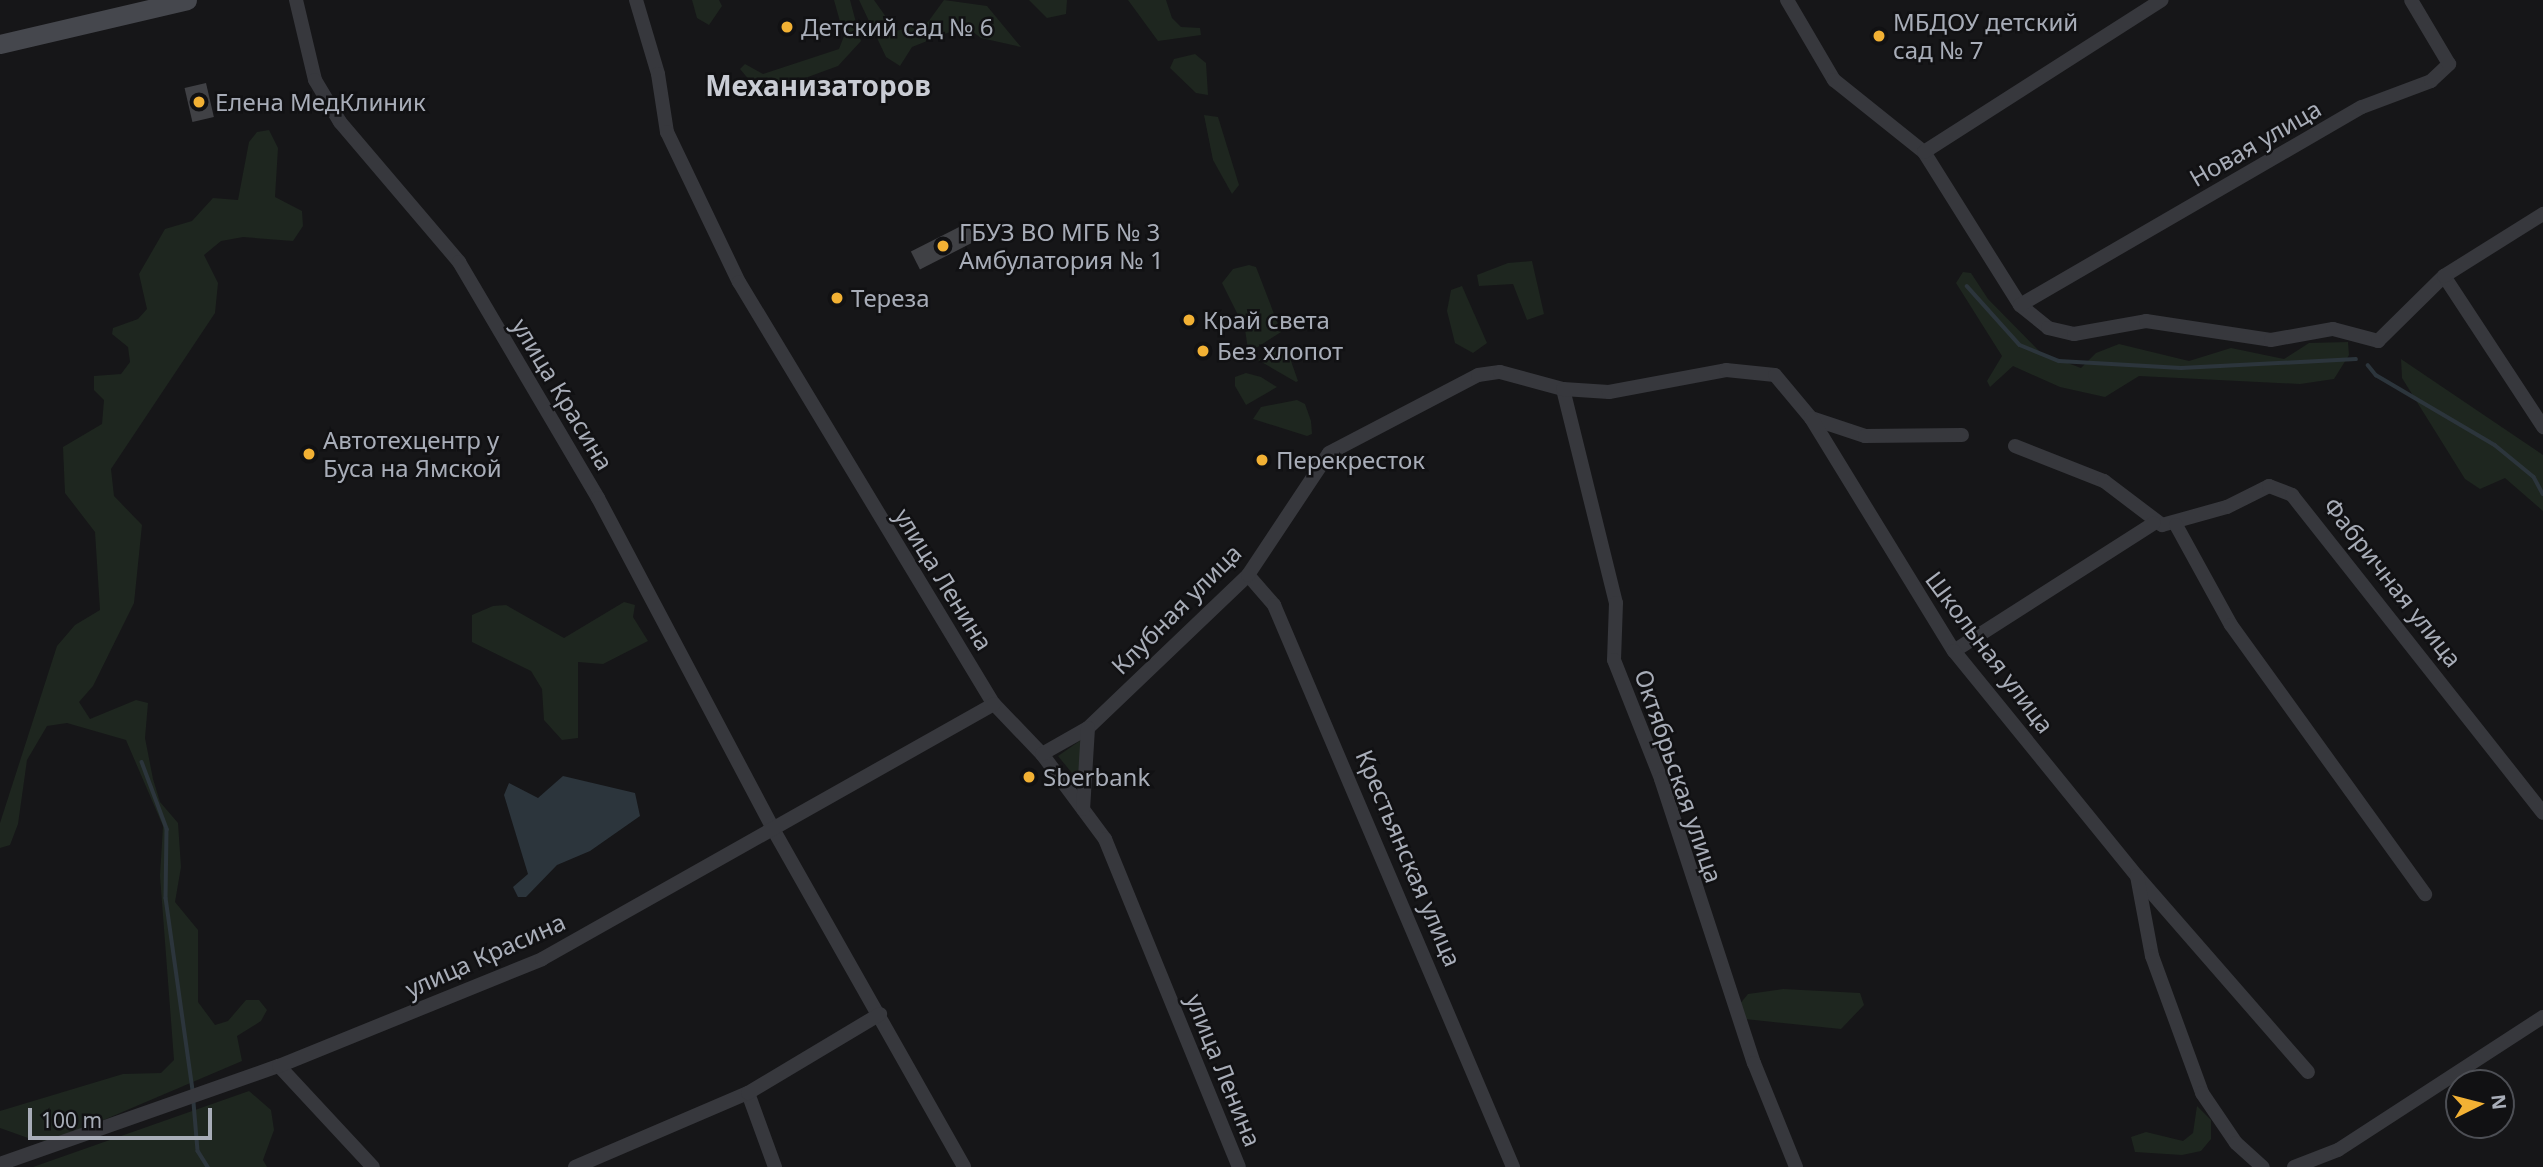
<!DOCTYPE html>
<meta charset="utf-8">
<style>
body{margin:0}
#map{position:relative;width:2543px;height:1167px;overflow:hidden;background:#161618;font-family:"Noto Sans",sans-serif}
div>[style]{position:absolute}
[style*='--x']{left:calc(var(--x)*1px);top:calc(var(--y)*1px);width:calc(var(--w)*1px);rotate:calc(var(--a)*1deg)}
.green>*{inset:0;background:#1e261f}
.water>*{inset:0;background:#2c353c}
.stream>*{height:3.5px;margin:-1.75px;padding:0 1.75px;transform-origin:1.75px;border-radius:1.75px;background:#2c353c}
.building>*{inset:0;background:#404145;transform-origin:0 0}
.street>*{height:14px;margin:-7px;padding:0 7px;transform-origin:7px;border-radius:7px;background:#37383d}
.secondary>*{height:19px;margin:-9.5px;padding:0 9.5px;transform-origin:9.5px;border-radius:9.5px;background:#45474d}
.dots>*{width:19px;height:19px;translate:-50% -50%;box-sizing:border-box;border:4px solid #111113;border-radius:50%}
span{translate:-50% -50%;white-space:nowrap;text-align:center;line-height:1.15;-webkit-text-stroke:5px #111113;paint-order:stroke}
.poi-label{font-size:24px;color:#a8adb8}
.left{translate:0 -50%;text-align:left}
.street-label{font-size:24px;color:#a8adb8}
.quarter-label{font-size:28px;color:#c9ccd4;font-weight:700}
.north{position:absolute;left:2445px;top:1069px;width:70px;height:70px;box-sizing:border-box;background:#111113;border:2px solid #4d4f55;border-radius:50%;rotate:84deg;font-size:19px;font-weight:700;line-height:28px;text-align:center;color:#a8adb8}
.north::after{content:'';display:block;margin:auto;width:24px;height:32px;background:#f2b134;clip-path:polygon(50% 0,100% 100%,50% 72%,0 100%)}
.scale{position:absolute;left:28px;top:1108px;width:184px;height:32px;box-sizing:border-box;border:4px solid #a8adb8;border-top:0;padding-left:9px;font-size:21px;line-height:24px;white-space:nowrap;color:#a8adb8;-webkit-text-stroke:5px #111113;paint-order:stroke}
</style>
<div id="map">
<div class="green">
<div style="clip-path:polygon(692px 0,719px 0,722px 6px,709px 25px,697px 18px)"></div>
<div style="clip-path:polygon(834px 0,850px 0,861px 41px,838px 66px,761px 94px,740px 69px,745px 64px,763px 74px,839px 49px,844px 36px)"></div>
<div style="clip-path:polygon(859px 0,874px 0,896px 31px,928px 22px,944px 0,987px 6px,1021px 47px,981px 38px,965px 26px,912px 47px,900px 66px,886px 57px)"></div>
<div style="clip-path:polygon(1029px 0,1067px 0,1066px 14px,1047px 18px)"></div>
<div style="clip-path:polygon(1128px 0,1166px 0,1172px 18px,1181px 27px,1200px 28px,1201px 35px,1158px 41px)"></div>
<div style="clip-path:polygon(1195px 54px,1206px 63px,1208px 95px,1196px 93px,1170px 68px,1174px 59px)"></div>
<div style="clip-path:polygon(1204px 115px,1218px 117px,1239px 185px,1232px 194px,1213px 160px)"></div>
<div style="clip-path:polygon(269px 130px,278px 148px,275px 197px,302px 211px,303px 226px,293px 241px,243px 237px,221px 241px,204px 255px,218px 283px,215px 313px,111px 469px,114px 496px,142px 525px,134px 603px,93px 686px,79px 702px,90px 719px,136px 700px,148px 703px,145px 738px,153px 779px,160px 802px,178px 823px,181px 867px,175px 902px,198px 930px,198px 1002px,215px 1025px,228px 1021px,246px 1000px,259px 1000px,267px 1010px,261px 1021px,237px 1036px,242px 1061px,52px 1142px,28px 1138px,0 1128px,0 1111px,123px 1074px,161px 1073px,174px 1060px,160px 876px,163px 826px,126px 740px,67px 723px,47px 726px,27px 760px,18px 824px,10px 845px,0 848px,0 823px,57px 646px,75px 625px,100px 610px,95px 532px,65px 493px,63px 447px,102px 424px,104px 400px,94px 390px,94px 376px,121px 374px,130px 362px,128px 347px,112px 334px,113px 328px,138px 319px,147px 309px,139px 274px,165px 229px,192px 221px,213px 198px,238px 200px,249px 142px,257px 132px)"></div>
<div style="clip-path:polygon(1532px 261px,1544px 314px,1527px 320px,1513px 284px,1479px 286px,1477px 275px,1508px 263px)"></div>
<div style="clip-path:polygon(1249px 265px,1256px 267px,1281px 332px,1253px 350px,1248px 350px,1245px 329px,1222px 283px,1233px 269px)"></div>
<div style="clip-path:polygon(1963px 272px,1971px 273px,1988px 299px,2041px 353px,2081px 368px,2096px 353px,2119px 344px,2189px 361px,2231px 348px,2284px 359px,2309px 343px,2348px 342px,2349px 355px,2334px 379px,2300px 384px,2139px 376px,2105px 397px,2060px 387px,2013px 366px,1990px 387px,1987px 381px,2002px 356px,1956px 283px)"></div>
<div style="clip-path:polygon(1462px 286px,1487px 343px,1473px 353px,1455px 343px,1447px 311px,1451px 290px)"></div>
<div style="clip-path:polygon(1285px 344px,1298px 381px,1296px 382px,1258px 360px)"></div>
<div style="clip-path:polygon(2401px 359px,2543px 455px,2543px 511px,2505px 478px,2480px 489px,2465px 479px,2402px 378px)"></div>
<div style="clip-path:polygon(1246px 373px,1261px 377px,1277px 387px,1246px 405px,1235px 386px,1235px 377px)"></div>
<div style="clip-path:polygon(1297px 400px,1305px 404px,1311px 421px,1312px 434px,1307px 436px,1253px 419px,1261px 407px)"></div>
<div style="clip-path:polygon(624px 602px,635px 605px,633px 617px,648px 641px,603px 664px,578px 662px,578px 738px,562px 740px,544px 720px,542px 689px,531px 671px,472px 642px,472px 615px,493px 606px,506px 605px,564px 638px)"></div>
<div style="clip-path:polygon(1081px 740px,1079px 775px,1076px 778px,1058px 756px)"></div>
<div style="clip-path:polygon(1783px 989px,1860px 993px,1864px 1005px,1841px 1029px,1745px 1019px,1739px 1005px,1748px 994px)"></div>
<div style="clip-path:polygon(249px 1091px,271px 1110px,274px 1130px,263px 1160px,267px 1167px,33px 1167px)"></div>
<div style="clip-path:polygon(2197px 1106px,2211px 1120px,2211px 1139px,2201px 1151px,2182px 1155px,2135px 1152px,2131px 1137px,2146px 1132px,2183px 1141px,2193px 1133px)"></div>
</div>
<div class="water">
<div style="clip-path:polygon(563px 776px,635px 793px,640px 816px,590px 851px,557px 865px,526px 897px,518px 897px,513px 887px,528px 874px,504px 795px,509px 783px,538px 798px)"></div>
</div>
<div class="stream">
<div style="--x:1967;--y:286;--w:79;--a:48.1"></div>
<div style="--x:2020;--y:345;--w:42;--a:22.3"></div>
<div style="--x:2059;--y:361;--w:122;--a:3.3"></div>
<div style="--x:2181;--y:368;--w:175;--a:-2.9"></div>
<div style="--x:2368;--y:365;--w:13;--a:51"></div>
<div style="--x:2376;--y:375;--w:138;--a:30.5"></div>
<div style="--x:2495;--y:445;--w:50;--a:39.4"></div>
<div style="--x:2534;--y:477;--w:19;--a:62"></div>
<div style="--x:142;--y:762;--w:72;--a:69.5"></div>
<div style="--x:167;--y:829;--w:69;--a:90.8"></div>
<div style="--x:166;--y:898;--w:195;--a:82"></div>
<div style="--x:194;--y:1103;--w:48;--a:85.2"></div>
<div style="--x:198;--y:1151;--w:19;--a:58"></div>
</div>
<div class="building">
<div style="left:206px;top:83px;width:35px;height:22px;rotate:77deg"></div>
<div style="left:967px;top:223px;width:20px;height:63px;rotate:63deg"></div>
</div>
<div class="street">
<div style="--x:296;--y:0;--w:82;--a:76.6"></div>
<div style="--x:315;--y:80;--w:49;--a:59.2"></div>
<div style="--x:340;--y:122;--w:184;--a:49.6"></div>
<div style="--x:459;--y:262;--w:274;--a:59.5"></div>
<div style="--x:598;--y:498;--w:374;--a:62.1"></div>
<div style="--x:773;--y:829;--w:388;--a:60.5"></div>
<div style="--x:636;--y:0;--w:77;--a:73.4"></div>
<div style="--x:658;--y:74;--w:59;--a:81.2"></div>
<div style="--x:667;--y:132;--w:166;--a:64.4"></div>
<div style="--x:739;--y:282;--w:493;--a:58.9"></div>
<div style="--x:994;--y:704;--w:69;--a:46.2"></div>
<div style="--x:1042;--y:754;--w:106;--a:53.5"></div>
<div style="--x:1105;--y:839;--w:354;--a:67.8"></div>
<div style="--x:1787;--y:0;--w:93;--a:59.6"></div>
<div style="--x:1834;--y:80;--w:115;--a:38.7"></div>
<div style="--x:1924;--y:152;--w:181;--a:57.9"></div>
<div style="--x:2020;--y:305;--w:36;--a:39"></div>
<div style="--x:2048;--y:328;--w:27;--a:13"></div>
<div style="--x:2074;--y:334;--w:73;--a:-10.2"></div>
<div style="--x:2146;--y:321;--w:126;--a:8.6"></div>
<div style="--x:2271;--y:340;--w:63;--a:-10.1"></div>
<div style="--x:2333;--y:329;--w:47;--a:14.9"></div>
<div style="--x:2378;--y:341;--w:93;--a:-44.6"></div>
<div style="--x:2444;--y:276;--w:181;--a:56.7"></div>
<div style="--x:1924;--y:152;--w:282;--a:-32.6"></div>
<div style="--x:2444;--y:276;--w:117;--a:-32.1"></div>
<div style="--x:2020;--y:305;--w:395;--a:-30.1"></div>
<div style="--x:2362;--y:107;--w:74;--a:-20.6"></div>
<div style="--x:2431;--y:81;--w:25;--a:-43"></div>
<div style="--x:2449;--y:64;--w:74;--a:-120.7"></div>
<div style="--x:1563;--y:389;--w:220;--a:76.1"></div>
<div style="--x:1616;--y:603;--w:57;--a:92"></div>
<div style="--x:1614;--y:660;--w:128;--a:68.4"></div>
<div style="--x:1661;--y:779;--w:299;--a:71.9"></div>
<div style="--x:1754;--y:1063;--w:112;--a:68"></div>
<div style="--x:1811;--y:418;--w:57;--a:18.4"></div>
<div style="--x:1865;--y:436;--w:97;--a:-0.6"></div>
<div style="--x:2015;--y:446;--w:96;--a:21.5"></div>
<div style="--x:2104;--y:481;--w:73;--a:37.2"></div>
<div style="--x:2162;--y:525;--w:67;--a:-15.5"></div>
<div style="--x:2227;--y:507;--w:47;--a:-26.6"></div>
<div style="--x:2269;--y:486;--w:25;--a:21"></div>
<div style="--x:2292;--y:495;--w:405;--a:51.7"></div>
<div style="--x:2176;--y:525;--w:114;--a:61.2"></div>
<div style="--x:2231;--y:625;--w:332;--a:54.2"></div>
<div style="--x:1248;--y:575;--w:40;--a:49"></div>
<div style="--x:1274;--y:605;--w:611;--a:66.96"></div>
<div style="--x:1954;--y:651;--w:237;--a:-32.6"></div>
<div style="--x:1088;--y:728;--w:221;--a:-43.7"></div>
<div style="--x:1248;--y:575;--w:146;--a:-56.4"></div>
<div style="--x:1329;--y:453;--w:168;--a:-27.6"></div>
<div style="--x:1478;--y:375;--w:22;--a:-8"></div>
<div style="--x:1500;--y:372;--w:65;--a:15.1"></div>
<div style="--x:1563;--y:389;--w:46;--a:3.7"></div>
<div style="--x:1609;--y:392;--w:119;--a:-10.6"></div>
<div style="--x:1726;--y:370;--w:49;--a:5.8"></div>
<div style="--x:1775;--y:375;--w:56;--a:50.1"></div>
<div style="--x:1811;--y:418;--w:273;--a:58.5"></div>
<div style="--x:1954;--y:651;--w:290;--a:50.9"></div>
<div style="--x:2137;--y:876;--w:260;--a:48.9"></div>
<div style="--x:1042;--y:754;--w:53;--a:-29.5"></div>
<div style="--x:1088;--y:728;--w:81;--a:93.5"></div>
<div style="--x:2137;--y:876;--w:81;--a:79.4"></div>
<div style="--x:2152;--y:956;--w:146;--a:69.9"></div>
<div style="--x:2202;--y:1093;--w:60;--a:55.8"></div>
<div style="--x:2236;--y:1143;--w:36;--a:42"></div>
<div style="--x:279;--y:1066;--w:138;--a:47.1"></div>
<div style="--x:748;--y:1093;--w:79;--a:70"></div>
<div style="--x:0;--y:1164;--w:296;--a:-19.4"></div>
<div style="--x:279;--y:1066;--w:284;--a:-22.1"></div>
<div style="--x:542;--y:959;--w:519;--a:-29.43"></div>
<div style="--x:575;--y:1167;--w:188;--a:-23.2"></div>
<div style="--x:748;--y:1093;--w:154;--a:-30.9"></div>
<div style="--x:2294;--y:1167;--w:47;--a:-21.1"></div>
<div style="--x:2338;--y:1150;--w:244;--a:-33"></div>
</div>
<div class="secondary">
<div style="--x:0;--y:44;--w:192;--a:-13.2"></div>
</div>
<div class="dots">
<div style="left:787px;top:27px;background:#f2b134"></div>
<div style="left:1879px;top:36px;background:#f2b134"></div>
<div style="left:199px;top:102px;background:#f2b134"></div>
<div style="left:943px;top:246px;background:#f2b134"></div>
<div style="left:837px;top:298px;background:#f2b134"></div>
<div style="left:1189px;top:320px;background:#f2b134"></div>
<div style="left:1203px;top:351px;background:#f2b134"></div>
<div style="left:309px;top:454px;background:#f2b134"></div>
<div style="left:1262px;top:460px;background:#f2b134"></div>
<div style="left:1029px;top:777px;background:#f2b134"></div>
</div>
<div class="poi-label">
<span class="left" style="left:1893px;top:36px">МБДОУ детский<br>сад № 7</span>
<span class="left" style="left:801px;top:27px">Детский сад № 6</span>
<span class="left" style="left:215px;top:102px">Елена МедКлиник</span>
<span class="left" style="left:959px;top:246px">ГБУЗ ВО МГБ № 3<br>Амбулатория № 1</span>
<span class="left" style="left:851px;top:298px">Тереза</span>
<span class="left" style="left:1203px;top:320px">Край света</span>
<span class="left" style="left:1217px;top:351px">Без хлопот</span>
<span class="left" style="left:323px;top:454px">Автотехцентр у<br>Буса на Ямской</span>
<span class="left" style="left:1276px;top:460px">Перекресток</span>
<span class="left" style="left:1043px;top:777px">Sberbank</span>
</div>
<div class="street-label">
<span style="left:2255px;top:143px;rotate:-30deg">Новая улица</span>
<span style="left:563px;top:394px;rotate:59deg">улица Красина</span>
<span style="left:944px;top:579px;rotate:58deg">улица Ленина</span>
<span style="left:2393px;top:582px;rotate:52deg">Фабричная улица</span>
<span style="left:1176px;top:609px;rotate:-45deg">Клубная улица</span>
<span style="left:1990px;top:652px;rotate:53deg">Школьная улица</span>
<span style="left:1679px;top:776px;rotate:71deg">Октябрьская улица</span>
<span style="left:1409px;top:858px;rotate:67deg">Крестьянская улица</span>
<span style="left:485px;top:955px;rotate:-24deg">улица Красина</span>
<span style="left:1224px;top:1070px;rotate:68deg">улица Ленина</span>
</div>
<div class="quarter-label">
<span style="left:818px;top:85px">Механизаторов</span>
</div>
<div class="north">N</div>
<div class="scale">100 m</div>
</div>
